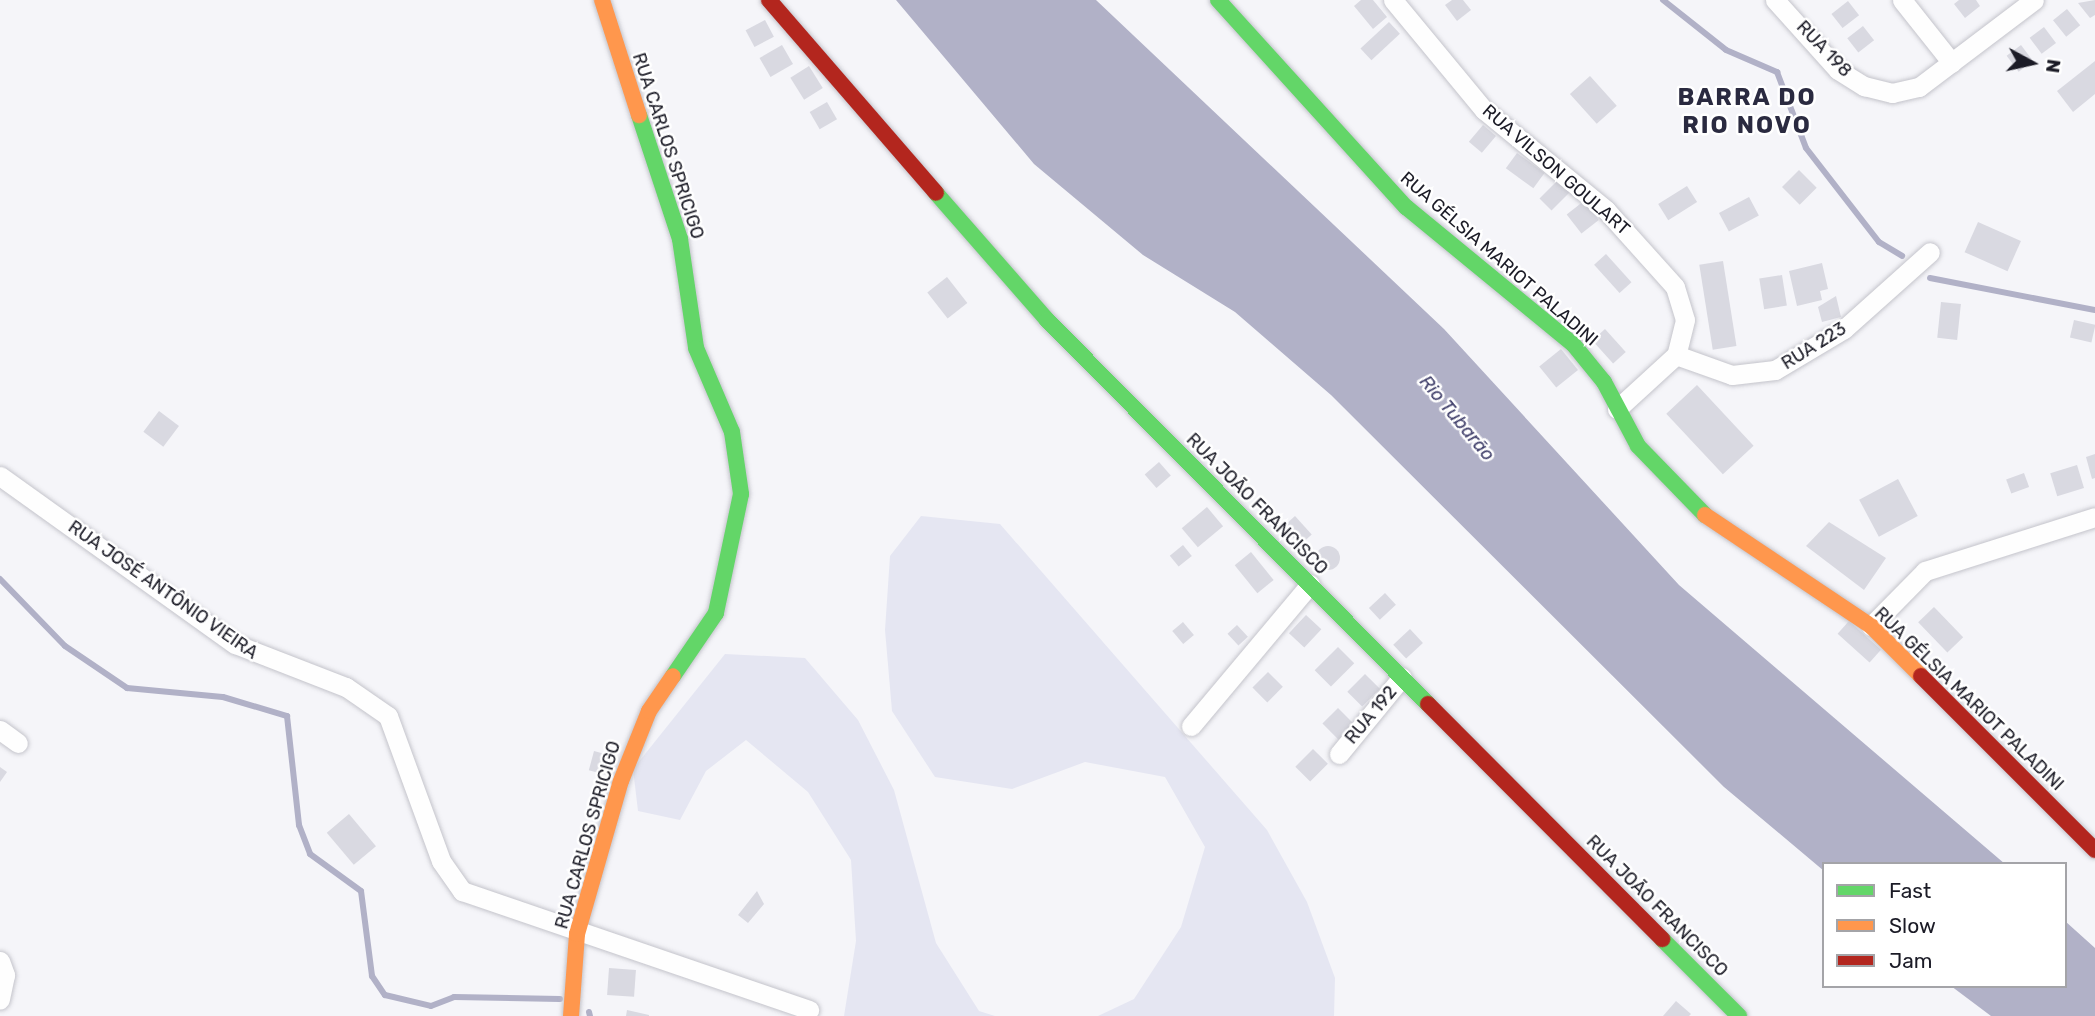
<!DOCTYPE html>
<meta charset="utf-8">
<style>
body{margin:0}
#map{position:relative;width:2095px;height:1016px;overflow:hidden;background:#f5f5f9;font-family:Rubik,sans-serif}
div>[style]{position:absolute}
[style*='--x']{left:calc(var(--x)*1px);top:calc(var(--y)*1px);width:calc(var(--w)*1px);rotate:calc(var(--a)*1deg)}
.green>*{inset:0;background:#e5e6f2}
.water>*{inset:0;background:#b1b1c7}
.stream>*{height:6px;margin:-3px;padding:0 3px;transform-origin:3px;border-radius:3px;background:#b1b1c7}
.building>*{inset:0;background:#d9d9e1;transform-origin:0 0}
.round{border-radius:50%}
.roads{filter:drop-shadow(0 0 2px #c4c4cb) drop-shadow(0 0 2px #c4c4cb)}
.street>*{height:19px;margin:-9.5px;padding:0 9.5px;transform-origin:9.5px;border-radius:9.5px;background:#fefefe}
.fast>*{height:16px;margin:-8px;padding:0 8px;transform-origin:8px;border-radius:8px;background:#63d668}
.slow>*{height:16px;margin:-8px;padding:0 8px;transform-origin:8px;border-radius:8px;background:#ff974d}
.jam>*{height:16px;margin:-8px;padding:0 8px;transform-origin:8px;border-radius:8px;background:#b3261e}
span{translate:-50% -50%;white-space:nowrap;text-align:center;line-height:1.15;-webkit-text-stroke:5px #fff;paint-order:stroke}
.street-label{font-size:18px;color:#1b1b26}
.water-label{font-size:19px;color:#42416c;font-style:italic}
.district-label{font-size:24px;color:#2a2a40;font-weight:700;letter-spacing:2px}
.legend{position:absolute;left:1822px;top:862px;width:245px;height:126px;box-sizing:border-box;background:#fff;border:2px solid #a4a4a8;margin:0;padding:9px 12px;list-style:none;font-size:21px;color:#1b1b26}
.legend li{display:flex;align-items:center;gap:14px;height:35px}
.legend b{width:35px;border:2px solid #a4a4a8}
.north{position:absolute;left:1997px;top:28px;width:70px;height:70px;-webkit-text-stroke:5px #fff;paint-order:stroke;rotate:98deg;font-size:19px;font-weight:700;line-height:28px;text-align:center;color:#1b1b26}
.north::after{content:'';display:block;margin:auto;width:24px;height:32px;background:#1b1b26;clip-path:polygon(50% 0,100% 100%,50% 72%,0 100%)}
</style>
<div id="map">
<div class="green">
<div style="clip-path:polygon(921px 516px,1000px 524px,1267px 830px,1307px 902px,1335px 978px,1334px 1016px,1098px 1016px,1134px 999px,1181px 927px,1205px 847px,1165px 777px,1085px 762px,1012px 789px,935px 777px,892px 711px,885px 630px,890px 556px)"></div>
<div style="clip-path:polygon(725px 654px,805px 658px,858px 720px,894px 790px,936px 943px,979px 1011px,995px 1016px,844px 1016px,856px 941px,851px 860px,808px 792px,746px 740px,706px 771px,680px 820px,638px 811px,633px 769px)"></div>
</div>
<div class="water">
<div style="clip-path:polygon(896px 0,1096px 0,1444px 329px,1679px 585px,2005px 864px,1824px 864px,1824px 871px,1724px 787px,1331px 395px,1235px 312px,1143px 255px,1034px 164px)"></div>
<div style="clip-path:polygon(2065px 921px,2095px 948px,2095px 1016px,1991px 1016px,1951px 986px,2065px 986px)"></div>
</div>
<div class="stream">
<div style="--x:1663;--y:0;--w:80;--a:38.4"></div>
<div style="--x:1726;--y:50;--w:56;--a:23.3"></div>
<div style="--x:1777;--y:72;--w:81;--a:69.1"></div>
<div style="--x:1806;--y:148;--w:119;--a:52.2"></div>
<div style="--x:1879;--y:242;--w:27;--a:31"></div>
<div style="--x:1930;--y:278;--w:168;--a:11"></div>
<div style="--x:0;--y:579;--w:93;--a:45.9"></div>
<div style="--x:65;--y:646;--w:75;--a:34.1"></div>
<div style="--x:127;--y:688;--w:96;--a:5.4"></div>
<div style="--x:223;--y:697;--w:67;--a:16.5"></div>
<div style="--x:287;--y:716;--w:110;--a:83.7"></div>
<div style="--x:299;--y:825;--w:31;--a:69"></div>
<div style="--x:310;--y:854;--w:63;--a:36"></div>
<div style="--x:361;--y:891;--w:86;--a:82.6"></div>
<div style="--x:372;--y:976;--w:23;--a:56"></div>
<div style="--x:385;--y:995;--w:47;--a:13.4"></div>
<div style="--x:431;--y:1006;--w:25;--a:-21"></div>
<div style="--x:454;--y:997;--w:106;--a:1.1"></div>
<div style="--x:589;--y:1012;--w:4;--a:76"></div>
</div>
<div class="building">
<div style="clip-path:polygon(1361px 0,1373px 0,1387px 17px,1373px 29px,1354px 6px)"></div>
<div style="clip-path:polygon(1452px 0,1463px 0,1471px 10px,1457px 21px,1445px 5px)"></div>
<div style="clip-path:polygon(1959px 0,1976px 0,1980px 6px,1965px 18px,1954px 4px)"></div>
<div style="clip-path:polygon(2095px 0,2095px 15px,2090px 18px,2078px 3px)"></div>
<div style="left:1848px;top:1px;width:18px;height:21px;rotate:52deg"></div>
<div style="left:2067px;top:9px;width:21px;height:18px;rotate:51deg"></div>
<div style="left:765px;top:20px;width:19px;height:22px;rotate:62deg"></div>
<div style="left:1389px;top:22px;width:16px;height:39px;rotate:47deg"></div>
<div style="left:1863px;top:26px;width:18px;height:20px;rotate:52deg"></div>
<div style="left:2044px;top:27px;width:20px;height:18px;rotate:53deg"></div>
<div style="left:782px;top:45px;width:22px;height:26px;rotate:60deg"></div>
<div style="left:2021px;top:45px;width:20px;height:18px;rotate:53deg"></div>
<div style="clip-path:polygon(2095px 61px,2095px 94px,2073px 112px,2057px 91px)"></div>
<div style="left:809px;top:66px;width:26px;height:22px;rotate:58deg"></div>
<div style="left:1590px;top:76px;width:40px;height:27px;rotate:48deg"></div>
<div style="left:827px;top:102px;width:20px;height:20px;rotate:60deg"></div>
<div style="left:1483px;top:125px;width:17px;height:22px;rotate:40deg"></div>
<div style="left:1517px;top:153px;width:34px;height:19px;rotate:36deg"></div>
<div style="left:1799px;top:170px;width:25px;height:24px;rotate:45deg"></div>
<div style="left:1560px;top:178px;width:17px;height:29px;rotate:45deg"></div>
<div style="left:1687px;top:186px;width:19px;height:34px;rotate:58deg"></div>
<div style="left:1749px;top:197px;width:21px;height:34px;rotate:62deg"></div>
<div style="left:1584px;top:201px;width:24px;height:22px;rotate:52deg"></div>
<div style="left:1978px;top:222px;width:47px;height:33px;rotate:24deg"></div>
<div style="left:1606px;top:254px;width:38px;height:16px;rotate:48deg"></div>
<div style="left:1723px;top:261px;width:86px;height:24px;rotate:81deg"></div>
<div style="clip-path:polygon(1822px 263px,1828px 289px,1820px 291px,1822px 300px,1797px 306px,1789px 271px)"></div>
<div style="left:1782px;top:275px;width:31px;height:23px;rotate:81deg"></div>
<div style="left:947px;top:277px;width:33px;height:25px;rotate:52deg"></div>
<div style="clip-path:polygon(1836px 296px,1841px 317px,1822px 322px,1818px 307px)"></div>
<div style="left:1941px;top:302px;width:20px;height:36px;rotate:6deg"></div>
<div style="left:2074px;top:320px;width:22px;height:18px;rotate:13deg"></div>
<div style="left:1605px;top:329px;width:31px;height:17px;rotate:48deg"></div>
<div style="left:1561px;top:349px;width:27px;height:28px;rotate:51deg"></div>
<div style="left:1697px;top:385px;width:83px;height:42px;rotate:47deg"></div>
<div style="left:159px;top:411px;width:25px;height:26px;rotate:37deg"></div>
<div style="clip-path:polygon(2095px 454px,2095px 478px,2092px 479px,2086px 457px)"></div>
<div style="left:1159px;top:462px;width:18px;height:19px;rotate:49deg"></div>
<div style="left:2077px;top:465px;width:24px;height:28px;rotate:73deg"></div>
<div style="left:2024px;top:473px;width:15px;height:19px;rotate:70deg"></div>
<div style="left:1898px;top:479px;width:42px;height:44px;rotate:62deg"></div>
<div style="left:1207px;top:507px;width:25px;height:33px;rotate:50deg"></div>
<div style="left:1295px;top:516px;width:25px;height:16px;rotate:48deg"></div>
<div style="clip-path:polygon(1829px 522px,1886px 558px,1864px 590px,1806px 546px)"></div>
<div style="left:1183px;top:545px;width:14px;height:17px;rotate:51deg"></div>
<div class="round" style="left:1316px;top:546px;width:24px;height:24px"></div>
<div style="left:1251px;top:552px;width:36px;height:21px;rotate:51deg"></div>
<div style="left:1385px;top:593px;width:16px;height:22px;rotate:47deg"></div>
<div style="left:1934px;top:607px;width:42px;height:22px;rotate:46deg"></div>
<div style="left:1306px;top:615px;width:21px;height:25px;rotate:43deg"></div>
<div style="left:1849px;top:621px;width:43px;height:17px;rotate:42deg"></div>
<div style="left:1183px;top:622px;width:17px;height:14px;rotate:50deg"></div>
<div style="left:1237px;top:625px;width:16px;height:13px;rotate:47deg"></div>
<div style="left:1410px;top:629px;width:19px;height:23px;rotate:47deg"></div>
<div style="left:1338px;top:647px;width:23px;height:33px;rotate:45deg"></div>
<div style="left:1268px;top:672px;width:21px;height:22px;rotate:45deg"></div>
<div style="left:1365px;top:674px;width:21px;height:25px;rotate:45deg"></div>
<div style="left:1338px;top:708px;width:25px;height:22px;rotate:45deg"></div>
<div style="left:1313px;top:749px;width:21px;height:25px;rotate:45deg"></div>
<div style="left:594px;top:751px;width:24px;height:20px;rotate:15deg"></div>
<div style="clip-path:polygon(0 767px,7px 772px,0 782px)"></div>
<div style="left:349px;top:814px;width:42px;height:29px;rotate:50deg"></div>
<div style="clip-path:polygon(757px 891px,764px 904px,748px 923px,738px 915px)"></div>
<div style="left:609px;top:968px;width:27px;height:27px;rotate:4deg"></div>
<div style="clip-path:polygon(1676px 1001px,1691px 1014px,1689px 1016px,1663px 1016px)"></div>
<div style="clip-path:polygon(627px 1010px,649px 1015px,649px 1016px,626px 1016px)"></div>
</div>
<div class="roads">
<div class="street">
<div style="--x:1393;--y:0;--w:143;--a:50.4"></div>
<div style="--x:1484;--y:110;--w:158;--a:39.3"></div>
<div style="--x:1606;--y:210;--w:103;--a:48.1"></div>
<div style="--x:1675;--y:287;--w:34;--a:73"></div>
<div style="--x:1685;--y:320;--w:36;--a:104"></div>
<div style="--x:1676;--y:355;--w:80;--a:137.5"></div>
<div style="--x:1775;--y:0;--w:94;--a:48"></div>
<div style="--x:1838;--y:70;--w:31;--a:32"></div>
<div style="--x:1864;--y:86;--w:29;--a:14"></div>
<div style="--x:1892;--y:93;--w:28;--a:-13"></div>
<div style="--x:1919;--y:87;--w:144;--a:-37.1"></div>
<div style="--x:1902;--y:0;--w:80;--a:51.6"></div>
<div style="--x:1676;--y:355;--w:59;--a:19.7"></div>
<div style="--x:1732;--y:375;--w:43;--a:-6.6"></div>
<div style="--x:1775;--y:370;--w:80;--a:-30.7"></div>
<div style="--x:1844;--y:329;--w:115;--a:-41.8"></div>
<div style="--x:0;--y:476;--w:289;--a:35.6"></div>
<div style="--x:235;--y:644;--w:119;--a:21.2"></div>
<div style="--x:346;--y:687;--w:51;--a:34.6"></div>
<div style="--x:388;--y:716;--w:154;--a:69.9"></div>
<div style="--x:441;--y:861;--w:37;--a:55"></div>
<div style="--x:462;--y:891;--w:367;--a:18.9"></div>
<div style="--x:1871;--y:626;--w:77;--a:-45.5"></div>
<div style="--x:1925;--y:571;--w:178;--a:-17.6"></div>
<div style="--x:1191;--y:726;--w:185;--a:-50"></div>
<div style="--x:0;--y:730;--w:22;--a:36"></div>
<div style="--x:1339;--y:754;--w:99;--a:-50.7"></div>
<div style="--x:0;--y:961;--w:15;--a:70"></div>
<div style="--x:5;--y:975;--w:25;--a:102"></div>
</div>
<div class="fast">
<div style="--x:1218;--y:0;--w:280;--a:47.8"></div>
<div style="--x:1406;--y:207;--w:216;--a:39.4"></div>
<div style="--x:1573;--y:344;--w:49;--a:50.8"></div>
<div style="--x:1604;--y:382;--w:72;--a:62"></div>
<div style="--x:1638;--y:446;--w:96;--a:45.8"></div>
<div style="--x:639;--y:115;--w:131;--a:71.7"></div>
<div style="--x:680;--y:239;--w:110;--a:81.6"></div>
<div style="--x:696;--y:348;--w:91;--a:66.8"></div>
<div style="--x:732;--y:432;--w:63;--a:81.7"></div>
<div style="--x:741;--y:494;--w:122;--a:101.9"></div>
<div style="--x:716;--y:613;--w:76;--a:124.3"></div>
<div style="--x:936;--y:193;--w:169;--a:48.8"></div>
<div style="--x:1047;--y:320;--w:541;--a:45.22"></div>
<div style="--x:1662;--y:939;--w:109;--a:45"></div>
</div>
<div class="slow">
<div style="--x:602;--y:0;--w:121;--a:72.2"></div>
<div style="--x:1705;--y:515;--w:200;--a:33.8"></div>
<div style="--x:1871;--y:626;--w:71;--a:45"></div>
<div style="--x:571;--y:1016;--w:82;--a:-85.8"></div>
<div style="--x:577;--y:934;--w:159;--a:-74"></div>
<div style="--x:621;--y:781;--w:75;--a:-68.2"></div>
<div style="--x:649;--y:711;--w:42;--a:-55.6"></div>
</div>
<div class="jam">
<div style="--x:769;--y:0;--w:255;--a:49.1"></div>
<div style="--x:1921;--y:676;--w:246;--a:45"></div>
<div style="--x:1428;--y:704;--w:332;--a:45.1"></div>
</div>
</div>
<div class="street-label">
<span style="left:1824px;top:49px;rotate:46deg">RUA 198</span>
<span style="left:668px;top:146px;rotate:72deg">RUA CARLOS SPRICIGO</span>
<span style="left:1556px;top:170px;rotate:41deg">RUA VILSON GOULART</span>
<span style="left:1499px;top:259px;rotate:41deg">RUA GÉLSIA MARIOT PALADINI</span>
<span style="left:1814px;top:346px;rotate:-32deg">RUA 223</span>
<span style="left:1257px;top:504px;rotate:45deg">RUA JOÃO FRANCISCO</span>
<span style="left:163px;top:590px;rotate:35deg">RUA JOSÉ ANTÔNIO VIEIRA</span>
<span style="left:1969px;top:699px;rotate:44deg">RUA GÉLSIA MARIOT PALADINI</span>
<span style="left:1371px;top:715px;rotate:-50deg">RUA 192</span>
<span style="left:588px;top:835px;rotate:-74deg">RUA CARLOS SPRICIGO</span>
<span style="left:1657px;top:906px;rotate:45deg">RUA JOÃO FRANCISCO</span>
</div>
<div class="water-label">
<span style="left:1457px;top:418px;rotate:50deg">Rio Tubarão</span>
</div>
<div class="district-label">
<span style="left:1747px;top:112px">BARRA DO<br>RIO NOVO</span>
</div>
<ul class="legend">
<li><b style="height:9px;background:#63d668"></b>Fast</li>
<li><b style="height:9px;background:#ff974d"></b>Slow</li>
<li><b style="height:9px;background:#b3261e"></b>Jam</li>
</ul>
<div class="north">N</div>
</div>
